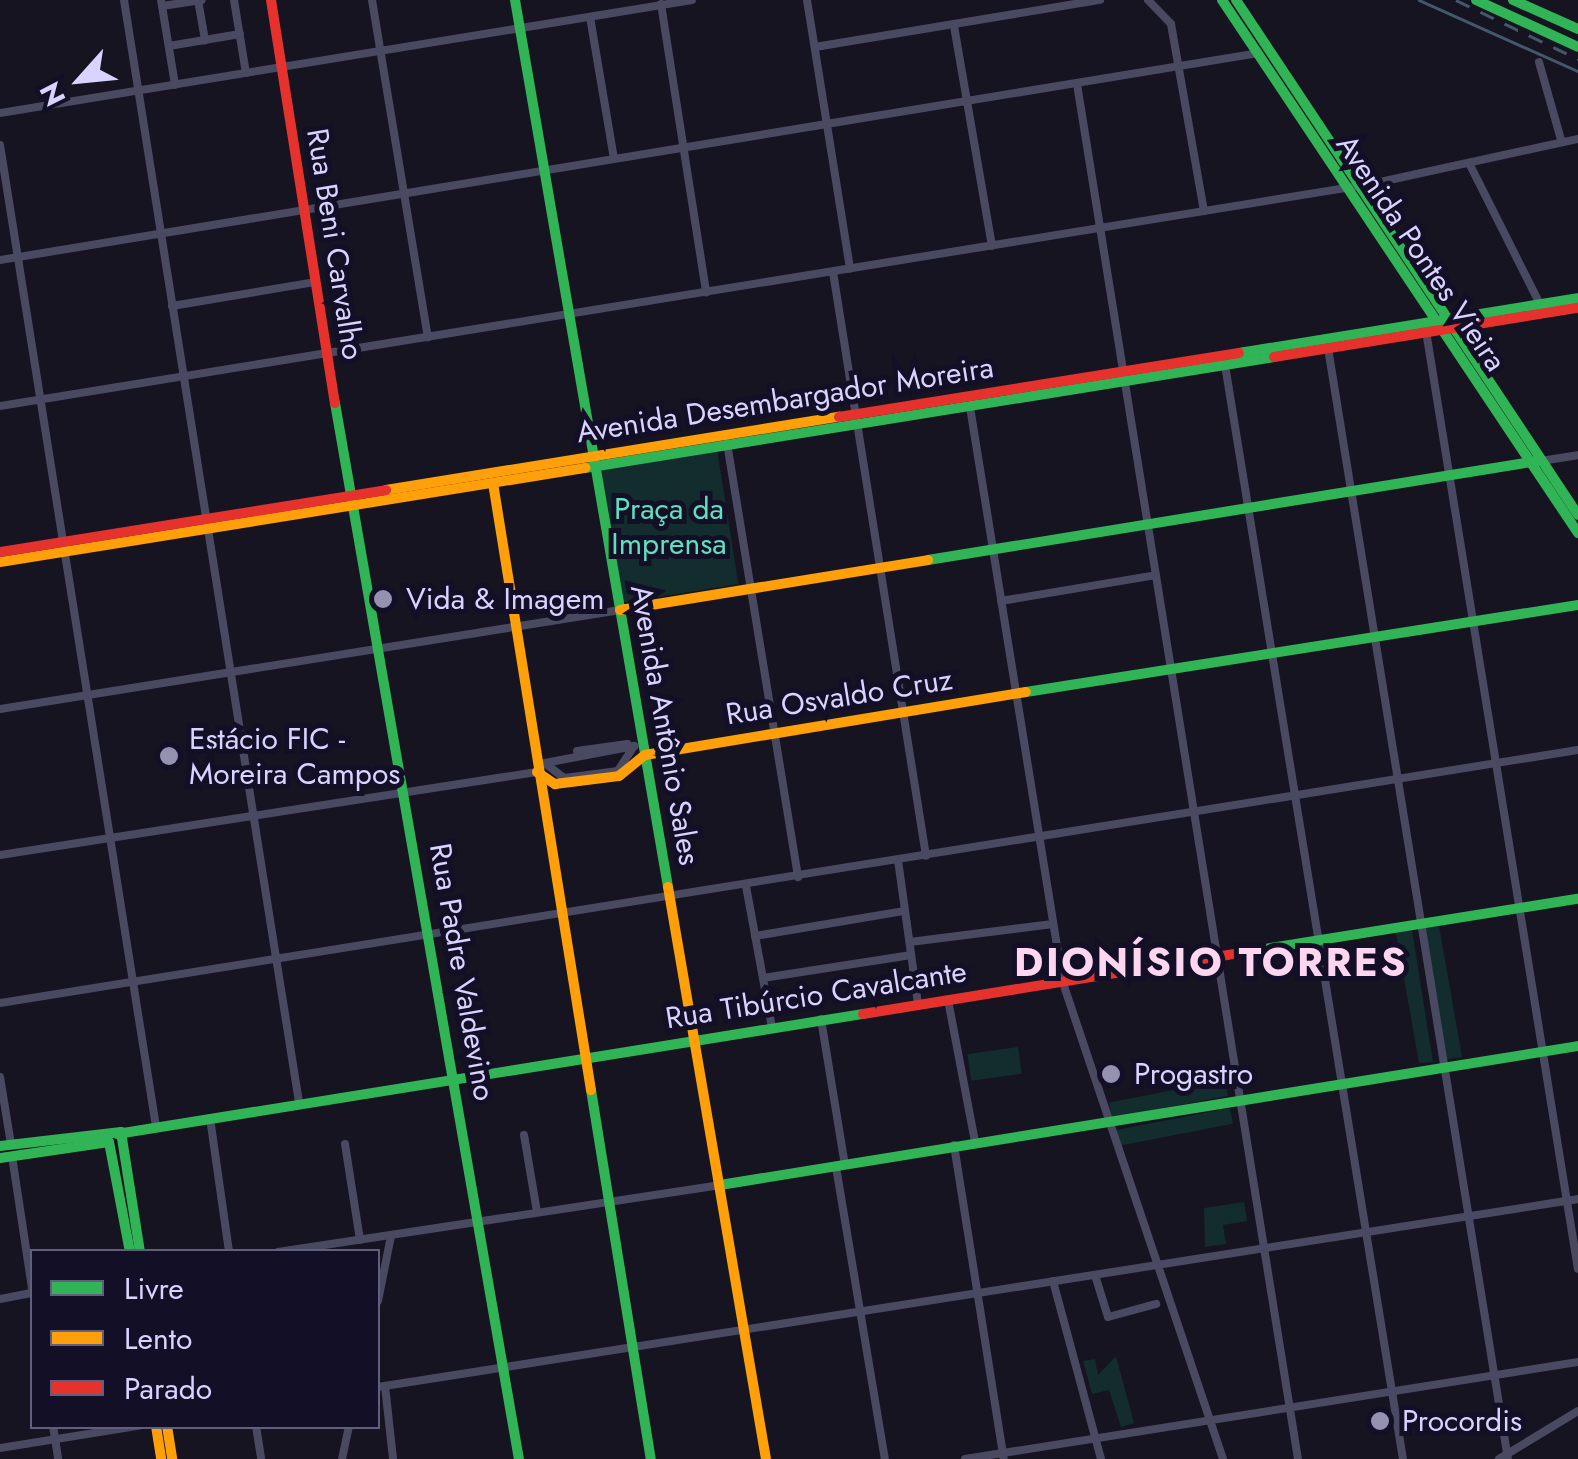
<!DOCTYPE html>
<meta charset="utf-8">
<style>
body{margin:0}
#map{position:relative;width:1578px;height:1459px;overflow:hidden;background:#161421;font-family:Jost,sans-serif}
div>[style]{position:absolute}
[style*='--x']{left:calc(var(--x)*1px);top:calc(var(--y)*1px);width:calc(var(--w)*1px);rotate:calc(var(--a)*1deg)}
.green>*{inset:0;background:#132c2d;transform-origin:0 0}
.street>*{height:8px;margin:-4px;padding:0 4px;transform-origin:4px;border-radius:4px;background:#4a4962}
.fast>*{height:10px;margin:-5px;padding:0 5px;transform-origin:5px;border-radius:5px;background:#30b455}
.slow>*{height:10px;margin:-5px;padding:0 5px;transform-origin:5px;border-radius:5px;background:#ff9f0a}
.jam>*{height:10px;margin:-5px;padding:0 5px;transform-origin:5px;border-radius:5px;background:#e5322d}
.tram>*{height:2.5px;margin:-1.25px;padding:0 1.25px;transform-origin:1.25px;border-radius:1.25px;background:#43596b}
.rail>*{height:2.5px;margin-top:-1.25px;transform-origin:0;background:repeating-linear-gradient(90deg,#43596b 0 15px,transparent 0 27px)}
.dots>*{width:28px;height:28px;translate:-50% -50%;box-sizing:border-box;border:5px solid #130f26;border-radius:50%}
span{translate:-50% -50%;white-space:nowrap;text-align:center;line-height:1.15;-webkit-text-stroke:10px #130f26;paint-order:stroke}
.street-label{font-size:30px;color:#d9d4ff}
.park-label{font-size:30px;color:#5fe0c0}
.poi-label{font-size:30px;color:#d9d4ff}
.left{translate:0 -50%;text-align:left}
.district-label{font-size:40px;color:#ffd6f0;font-weight:700;letter-spacing:2.5px}
.legend{position:absolute;left:30px;top:1249px;width:350px;height:180px;box-sizing:border-box;background:#130f26;border:2px solid #625e7d;margin:0;padding:12px 18px;list-style:none;font-size:30px;color:#d9d4ff}
.legend li{display:flex;align-items:center;gap:20px;height:50px}
.legend b{width:50px;border:2px solid #625e7d}
.north{position:absolute;left:30px;top:30px;width:100px;height:100px;-webkit-text-stroke:8px #130f26;paint-order:stroke;rotate:243deg;font-size:28px;font-weight:700;line-height:40px;text-align:center;color:#d9d4ff}
.north::after{content:'';display:block;margin:auto;width:35px;height:45px;background:#d9d4ff;clip-path:polygon(50% 0,100% 100%,50% 72%,0 100%)}
</style>
<div id="map">
<div class="green">
<div style="left:717px;top:449px;width:137px;height:120px;rotate:81deg"></div>
<div style="left:1439px;top:926px;width:133px;height:15px;rotate:80deg"></div>
<div style="clip-path:polygon(1412px 930px,1433px 1062px,1419px 1063px,1396px 933px)"></div>
<div style="left:1018px;top:1047px;width:27px;height:51px;rotate:82deg"></div>
<div style="left:1225px;top:1080px;width:16px;height:118px;rotate:79deg"></div>
<div style="left:1230px;top:1108px;width:16px;height:117px;rotate:79deg"></div>
<div style="clip-path:polygon(1244px 1202px,1247px 1221px,1223px 1225px,1226px 1244px,1205px 1247px,1204px 1208px)"></div>
<div style="clip-path:polygon(1116px 1356px,1134px 1423px,1121px 1427px,1109px 1390px,1092px 1394px,1083px 1361px,1095px 1359px,1098px 1375px)"></div>
</div>
<div class="street">
<div style="--x:124;--y:0;--w:1116;--a:80.98"></div>
<div style="--x:161;--y:0;--w:86;--a:80.6"></div>
<div style="--x:198;--y:0;--w:41;--a:80.1"></div>
<div style="--x:234;--y:0;--w:74;--a:80.7"></div>
<div style="--x:372;--y:0;--w:342;--a:80.6"></div>
<div style="--x:807;--y:0;--w:272;--a:80.9"></div>
<div style="--x:1148;--y:0;--w:33;--a:46"></div>
<div style="--x:1171;--y:24;--w:190;--a:80"></div>
<div style="--x:661;--y:4;--w:292;--a:81.1"></div>
<div style="--x:162;--y:6;--w:40;--a:-8.5"></div>
<div style="--x:590;--y:17;--w:144;--a:80.4"></div>
<div style="--x:954;--y:26;--w:223;--a:80.2"></div>
<div style="--x:169;--y:46;--w:72;--a:-9.6"></div>
<div style="--x:815;--y:47;--w:289;--a:-9.4"></div>
<div style="--x:1539;--y:62;--w:81;--a:74.2"></div>
<div style="--x:1077;--y:84;--w:1393;--a:80.87"></div>
<div style="--x:0;--y:113;--w:701;--a:-9.27"></div>
<div style="--x:0;--y:145;--w:994;--a:80.97"></div>
<div style="--x:1470;--y:165;--w:156;--a:63.3"></div>
<div style="--x:0;--y:260;--w:1275;--a:-9.34"></div>
<div style="--x:833;--y:272;--w:591;--a:80.95"></div>
<div style="--x:172;--y:306;--w:146;--a:-9.5"></div>
<div style="--x:1426;--y:331;--w:950;--a:80.8"></div>
<div style="--x:1328;--y:348;--w:1125;--a:80.8"></div>
<div style="--x:1225;--y:365;--w:1108;--a:80.76"></div>
<div style="--x:0;--y:406;--w:1389;--a:-9.2"></div>
<div style="--x:1371;--y:184;--w:212;--a:-12.3"></div>
<div style="--x:970;--y:407;--w:583;--a:80.83"></div>
<div style="--x:1063;--y:983;--w:502;--a:71.42"></div>
<div style="--x:727;--y:443;--w:440;--a:80.7"></div>
<div style="--x:1541;--y:461;--w:37;--a:-9"></div>
<div style="--x:1001;--y:601;--w:157;--a:-9.5"></div>
<div style="--x:0;--y:709;--w:628;--a:-9.07"></div>
<div style="--x:634;--y:746;--w:30;--a:123"></div>
<div style="--x:618;--y:771;--w:54;--a:172.6"></div>
<div style="--x:564;--y:778;--w:24;--a:-142"></div>
<div style="--x:545;--y:763;--w:91;--a:-10.8"></div>
<div style="--x:577;--y:751;--w:51;--a:-7.8"></div>
<div style="--x:0;--y:855;--w:543;--a:-8.79"></div>
<div style="--x:898;--y:860;--w:145;--a:82.1"></div>
<div style="--x:746;--y:886;--w:144;--a:79.6"></div>
<div style="--x:755;--y:936;--w:152;--a:-9.5"></div>
<div style="--x:910;--y:942;--w:144;--a:-7.2"></div>
<div style="--x:763;--y:978;--w:150;--a:-8.8"></div>
<div style="--x:948;--y:1000;--w:145;--a:79.2"></div>
<div style="--x:0;--y:1003;--w:1598;--a:-9.11"></div>
<div style="--x:821;--y:1019;--w:148;--a:80.7"></div>
<div style="--x:0;--y:1077;--w:68;--a:80.7"></div>
<div style="--x:210;--y:1118;--w:135;--a:81.9"></div>
<div style="--x:524;--y:1135;--w:78;--a:80.4"></div>
<div style="--x:345;--y:1144;--w:97;--a:81.1"></div>
<div style="--x:954;--y:1145;--w:318;--a:81"></div>
<div style="--x:12;--y:1156;--w:134;--a:81.4"></div>
<div style="--x:836;--y:1167;--w:296;--a:80.5"></div>
<div style="--x:278;--y:1252;--w:446;--a:-8.6"></div>
<div style="--x:1095;--y:1275;--w:44;--a:72.8"></div>
<div style="--x:1108;--y:1317;--w:50;--a:-15.2"></div>
<div style="--x:1053;--y:1281;--w:184;--a:74.9"></div>
<div style="--x:0;--y:1299;--w:33;--a:-11"></div>
<div style="--x:378;--y:1301;--w:66;--a:-78.7"></div>
<div style="--x:385;--y:1386;--w:73;--a:83.7"></div>
<div style="--x:378;--y:1387;--w:1215;--a:-8.9"></div>
<div style="--x:53;--y:1426;--w:33;--a:81"></div>
<div style="--x:256;--y:1426;--w:33;--a:81"></div>
<div style="--x:0;--y:1448;--w:140;--a:-9.1"></div>
<div style="--x:342;--y:1459;--w:34;--a:-78"></div>
<div style="--x:965;--y:1459;--w:621;--a:-8.99"></div>
<div style="--x:1499;--y:1459;--w:92;--a:-31.3"></div>
</div>
<div class="fast">
<div style="--x:515;--y:0;--w:900;--a:80.21"></div>
<div style="--x:1222;--y:0;--w:641;--a:56.26"></div>
<div style="--x:1236;--y:0;--w:618;--a:56.41"></div>
<div style="--x:1476;--y:0;--w:112;--a:24.7"></div>
<div style="--x:1513;--y:0;--w:71;--a:24"></div>
<div style="--x:1239;--y:353;--w:343;--a:-9.2"></div>
<div style="--x:335;--y:403;--w:1072;--a:80.12"></div>
<div style="--x:585;--y:468;--w:698;--a:-9.15"></div>
<div style="--x:928;--y:560;--w:617;--a:-9.23"></div>
<div style="--x:1026;--y:692;--w:559;--a:-8.96"></div>
<div style="--x:1239;--y:953;--w:343;--a:-9.1"></div>
<div style="--x:591;--y:1090;--w:374;--a:80.8"></div>
<div style="--x:117;--y:1134;--w:756;--a:-9.14"></div>
<div style="--x:0;--y:1146;--w:122;--a:-6.6"></div>
<div style="--x:121;--y:1132;--w:121;--a:81"></div>
<div style="--x:0;--y:1158;--w:110;--a:-8.4"></div>
<div style="--x:109;--y:1142;--w:112;--a:79.2"></div>
<div style="--x:720;--y:1185;--w:869;--a:-9.2"></div>
</div>
<div class="slow">
<div style="--x:493;--y:483;--w:615;--a:80.83"></div>
<div style="--x:386;--y:490;--w:459;--a:-9.2"></div>
<div style="--x:0;--y:562;--w:593;--a:-9.13"></div>
<div style="--x:620;--y:610;--w:312;--a:-9.2"></div>
<div style="--x:537;--y:772;--w:22;--a:34"></div>
<div style="--x:555;--y:784;--w:64;--a:-7.1"></div>
<div style="--x:619;--y:776;--w:33;--a:-39"></div>
<div style="--x:645;--y:755;--w:386;--a:-9.4"></div>
<div style="--x:668;--y:887;--w:580;--a:80.28"></div>
<div style="--x:156;--y:1426;--w:33;--a:81"></div>
<div style="--x:167;--y:1426;--w:33;--a:81"></div>
</div>
<div class="jam">
<div style="--x:271;--y:0;--w:408;--a:81"></div>
<div style="--x:1274;--y:357;--w:308;--a:-9.2"></div>
<div style="--x:839;--y:417;--w:405;--a:-9.1"></div>
<div style="--x:0;--y:552;--w:391;--a:-9.1"></div>
<div style="--x:863;--y:1014;--w:381;--a:-9.2"></div>
</div>
<div class="tram">
<div style="--x:1419;--y:0;--w:174;--a:24.1"></div>
</div>
<div class="rail">
<div style="--x:1456;--y:0;--w:136;--a:25.8"></div>
</div>
<div class="dots">
<div style="left:383px;top:599px;background:#9591b1"></div>
<div style="left:169px;top:756px;background:#9591b1"></div>
<div style="left:1111px;top:1074px;background:#9591b1"></div>
<div style="left:1380px;top:1421px;background:#9591b1"></div>
</div>
<div class="street-label">
<span style="left:335px;top:244px;rotate:81deg">Rua Beni Carvalho</span>
<span style="left:1421px;top:253px;rotate:56deg">Avenida Pontes Vieira</span>
<span style="left:785px;top:400px;rotate:-9deg">Avenida Desembargador Moreira</span>
<span style="left:839px;top:697px;rotate:-9deg">Rua Osvaldo Cruz</span>
<span style="left:665px;top:725px;rotate:80deg">Avenida Antônio Sales</span>
<span style="left:462px;top:972px;rotate:80deg">Rua Padre Valdevino</span>
<span style="left:816px;top:995px;rotate:-9deg">Rua Tibúrcio Cavalcante</span>
</div>
<div class="park-label">
<span style="left:669px;top:526px">Praça da<br>Imprensa</span>
</div>
<div class="poi-label">
<span class="left" style="left:406px;top:599px">Vida &amp; Imagem</span>
<span class="left" style="left:189px;top:756px">Estácio FIC -<br>Moreira Campos</span>
<span class="left" style="left:1134px;top:1074px">Progastro</span>
<span class="left" style="left:1402px;top:1421px">Procordis</span>
</div>
<div class="district-label">
<span style="left:1211px;top:962px">DIONÍSIO TORRES</span>
</div>
<ul class="legend">
<li><b style="height:12px;background:#30b455"></b>Livre</li>
<li><b style="height:12px;background:#ff9f0a"></b>Lento</li>
<li><b style="height:12px;background:#e5322d"></b>Parado</li>
</ul>
<div class="north">N</div>
</div>
